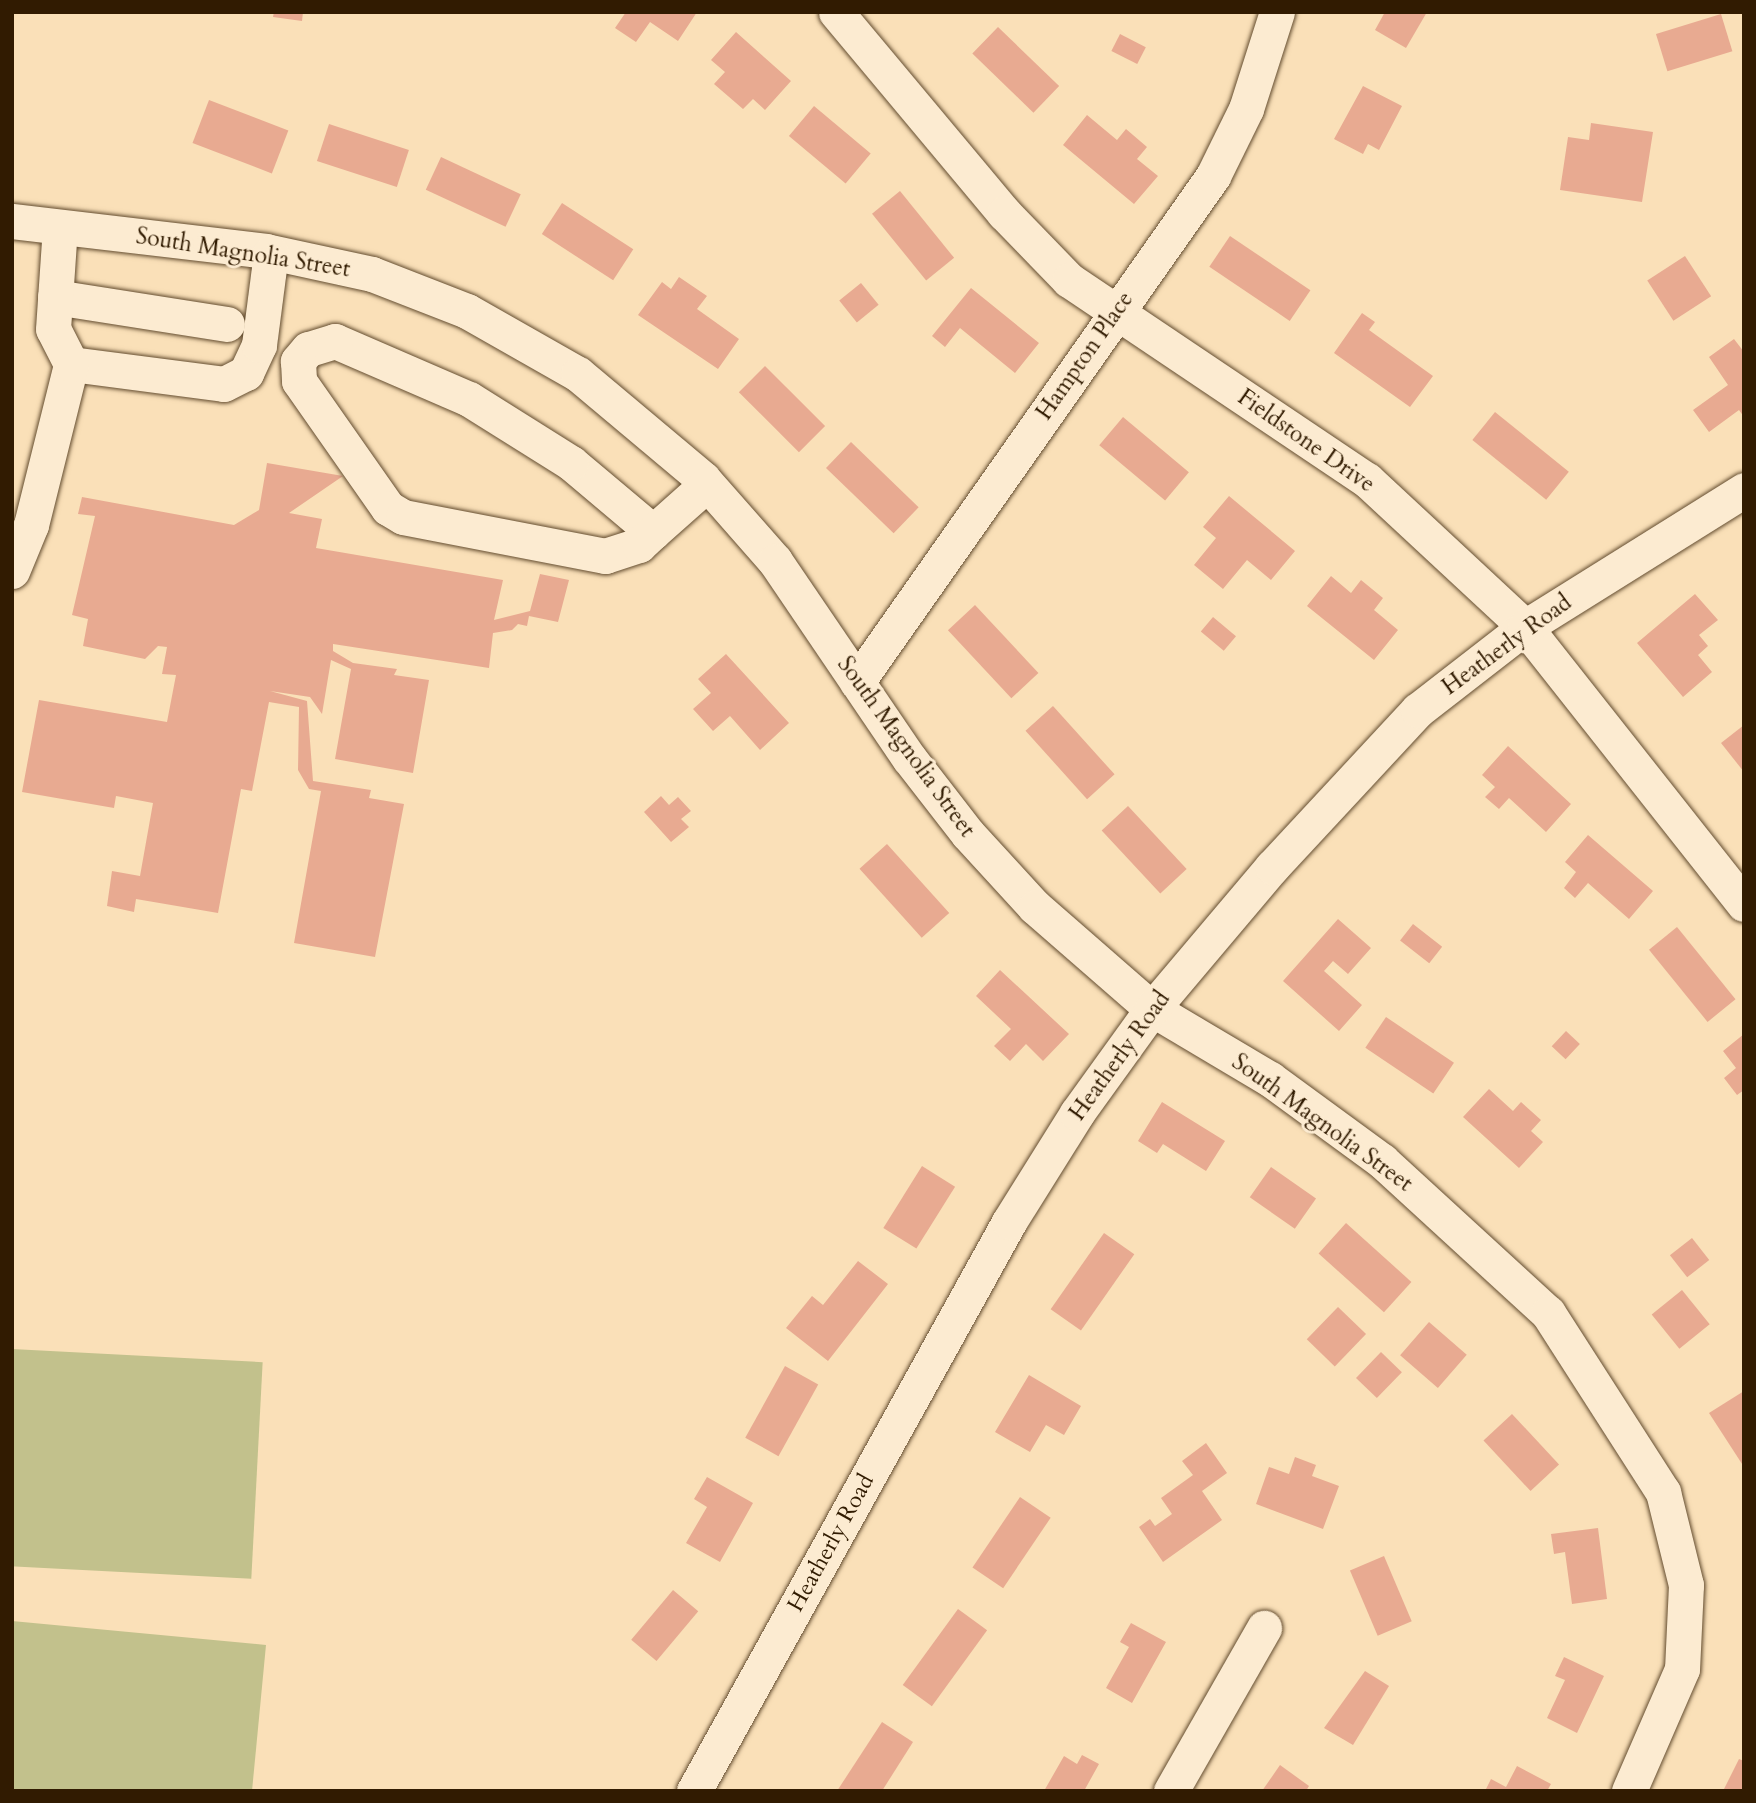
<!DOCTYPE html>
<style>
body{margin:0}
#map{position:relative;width:1756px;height:1803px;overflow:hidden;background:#fae0b8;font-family:Cardo,serif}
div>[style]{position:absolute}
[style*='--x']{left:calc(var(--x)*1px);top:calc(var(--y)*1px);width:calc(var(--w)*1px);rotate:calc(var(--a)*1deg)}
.green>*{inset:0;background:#c2c18c;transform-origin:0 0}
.building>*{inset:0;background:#e8aa91;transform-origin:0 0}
.roads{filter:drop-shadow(0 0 2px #634c2f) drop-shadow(0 0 2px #634c2f)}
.minor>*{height:35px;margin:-17.5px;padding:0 17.5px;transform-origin:17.5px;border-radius:17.5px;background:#fcebd1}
span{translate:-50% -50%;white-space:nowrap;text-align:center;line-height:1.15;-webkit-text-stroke:6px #fcebd1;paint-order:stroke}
.street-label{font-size:23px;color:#311b01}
.frame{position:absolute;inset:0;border:14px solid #311b01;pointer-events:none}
</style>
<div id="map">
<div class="green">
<div style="left:12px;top:1349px;width:251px;height:217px;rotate:3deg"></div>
<div style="clip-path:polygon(12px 1621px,266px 1645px,252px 1791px,12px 1791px)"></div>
</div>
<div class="building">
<div style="clip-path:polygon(274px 12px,303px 12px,302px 21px,273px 17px)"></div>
<div style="clip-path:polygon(626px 12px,697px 12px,678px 41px,650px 22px,636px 42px,615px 28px)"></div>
<div style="clip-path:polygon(1385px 12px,1427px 12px,1406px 48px,1375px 30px)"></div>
<div style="left:1721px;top:14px;width:39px;height:68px;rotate:73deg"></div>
<div style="left:998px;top:27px;width:85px;height:37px;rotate:44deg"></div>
<div style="clip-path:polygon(736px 32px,791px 81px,765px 110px,753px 99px,743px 109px,714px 84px,725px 72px,711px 60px)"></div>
<div style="left:1120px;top:34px;width:29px;height:19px;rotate:27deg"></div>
<div style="clip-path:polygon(1363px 86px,1402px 106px,1379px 150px,1368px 144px,1363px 154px,1334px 139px)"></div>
<div style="left:209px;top:100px;width:85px;height:46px;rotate:21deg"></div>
<div style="left:814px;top:106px;width:74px;height:39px;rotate:40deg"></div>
<div style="clip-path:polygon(1087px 115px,1117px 140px,1126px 129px,1147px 147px,1137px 159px,1158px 176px,1134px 204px,1063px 145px)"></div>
<div style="clip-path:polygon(1591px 123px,1653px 132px,1642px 202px,1560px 190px,1568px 137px,1589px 140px)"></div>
<div style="left:329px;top:124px;width:84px;height:39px;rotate:18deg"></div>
<div style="left:441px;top:157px;width:88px;height:36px;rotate:25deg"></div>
<div style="left:900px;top:191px;width:86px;height:36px;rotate:51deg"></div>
<div style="left:562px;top:203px;width:85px;height:37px;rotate:33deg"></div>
<div style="left:1230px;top:236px;width:97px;height:37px;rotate:34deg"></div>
<div style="left:1685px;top:256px;width:48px;height:45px;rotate:57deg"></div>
<div style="clip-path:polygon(679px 277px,707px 296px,697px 309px,739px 339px,718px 369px,638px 315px,662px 282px,671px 289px)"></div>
<div style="left:861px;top:283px;width:28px;height:28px;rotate:51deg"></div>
<div style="clip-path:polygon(971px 288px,1039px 343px,1015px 373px,960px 328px,945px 347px,932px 336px)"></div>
<div style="clip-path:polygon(1362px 313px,1375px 322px,1369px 330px,1433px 376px,1410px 407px,1334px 353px)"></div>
<div style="clip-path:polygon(1734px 339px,1744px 352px,1744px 417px,1739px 410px,1709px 432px,1693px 410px,1728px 385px,1709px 357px)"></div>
<div style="left:765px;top:366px;width:85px;height:37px;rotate:45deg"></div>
<div style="left:1495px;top:412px;width:95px;height:36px;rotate:39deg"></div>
<div style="left:1123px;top:417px;width:86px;height:37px;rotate:40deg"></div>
<div style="left:851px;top:442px;width:94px;height:36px;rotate:44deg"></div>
<div style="clip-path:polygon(267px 463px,343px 476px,289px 513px,322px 519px,316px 548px,503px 580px,494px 620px,530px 611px,540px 574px,569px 580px,558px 622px,529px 616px,527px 626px,518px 624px,512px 630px,493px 633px,489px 668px,333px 644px,333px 651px,353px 663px,397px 669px,394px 675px,429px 680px,413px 773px,335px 759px,351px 669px,331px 660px,322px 714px,310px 697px,270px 691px,307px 701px,313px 781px,371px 790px,369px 798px,404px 804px,375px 957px,294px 943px,321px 791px,309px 789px,298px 770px,299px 707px,269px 702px,252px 791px,241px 789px,218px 913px,136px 899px,134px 912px,107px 906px,112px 871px,140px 876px,153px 803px,116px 796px,114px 808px,22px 792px,39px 700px,167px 722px,176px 675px,162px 674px,167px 647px,158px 646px,145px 659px,83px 646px,88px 619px,72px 615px,95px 516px,78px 514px,82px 497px,234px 525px,259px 510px)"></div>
<div style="clip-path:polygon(1229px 496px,1295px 551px,1271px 580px,1247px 560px,1223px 589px,1194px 565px,1216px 538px,1203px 527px)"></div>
<div style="clip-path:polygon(1331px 576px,1351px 593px,1361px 580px,1383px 598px,1374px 610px,1398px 630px,1374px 660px,1307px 606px)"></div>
<div style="clip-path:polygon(1695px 594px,1718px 620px,1699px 635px,1708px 646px,1698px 655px,1712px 672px,1683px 697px,1637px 643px)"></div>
<div style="left:975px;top:605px;width:93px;height:37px;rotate:47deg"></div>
<div style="left:1213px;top:617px;width:30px;height:19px;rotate:40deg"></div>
<div style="clip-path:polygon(726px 654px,789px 723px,760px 750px,730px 716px,713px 731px,693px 709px,711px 693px,698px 679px)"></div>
<div style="left:1053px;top:706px;width:92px;height:37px;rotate:48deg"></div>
<div style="clip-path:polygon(1744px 725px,1744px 772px,1721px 743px)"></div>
<div style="clip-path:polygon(1508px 746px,1571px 804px,1546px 832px,1509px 798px,1499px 809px,1485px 797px,1495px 787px,1482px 775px)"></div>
<div style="clip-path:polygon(661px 796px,669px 805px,678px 797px,691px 811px,681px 819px,689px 827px,671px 842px,644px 812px)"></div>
<div style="left:1128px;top:806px;width:86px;height:36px;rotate:47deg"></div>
<div style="clip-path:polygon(1588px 835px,1653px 891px,1629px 919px,1588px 883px,1575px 898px,1564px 888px,1576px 872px,1565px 862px)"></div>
<div style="left:887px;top:844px;width:93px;height:37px;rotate:48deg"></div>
<div style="clip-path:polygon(1338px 919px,1371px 948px,1348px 974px,1333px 961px,1324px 971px,1362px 1005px,1339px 1031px,1283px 981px)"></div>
<div style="left:1413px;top:924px;width:37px;height:21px;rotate:38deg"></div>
<div style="left:1677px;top:927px;width:93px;height:36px;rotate:51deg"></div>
<div style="clip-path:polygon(1000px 970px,1069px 1034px,1043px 1061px,1026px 1044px,1010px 1061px,994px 1046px,1011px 1029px,976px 996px)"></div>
<div style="left:1386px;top:1017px;width:82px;height:37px;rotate:34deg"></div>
<div style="left:1566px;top:1031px;width:19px;height:21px;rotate:43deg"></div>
<div style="clip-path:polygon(1744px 1034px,1744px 1090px,1737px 1095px,1724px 1078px,1736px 1068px,1723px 1051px)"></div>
<div style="clip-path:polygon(1489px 1089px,1513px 1111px,1521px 1102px,1541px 1120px,1531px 1131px,1543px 1142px,1519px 1168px,1463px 1117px)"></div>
<div style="clip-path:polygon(1162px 1102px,1225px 1141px,1206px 1171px,1163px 1144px,1157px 1153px,1138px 1141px)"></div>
<div style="left:922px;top:1166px;width:39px;height:73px;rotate:32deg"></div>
<div style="left:1271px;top:1167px;width:55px;height:37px;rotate:35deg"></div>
<div style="left:1346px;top:1223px;width:88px;height:41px;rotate:42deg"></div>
<div style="left:1104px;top:1233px;width:37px;height:93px;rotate:35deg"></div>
<div style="left:1692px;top:1238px;width:28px;height:28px;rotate:52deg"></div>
<div style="clip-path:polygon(858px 1261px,888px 1284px,828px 1361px,786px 1328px,812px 1296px,823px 1305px)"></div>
<div style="left:1682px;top:1290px;width:44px;height:39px;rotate:51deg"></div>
<div style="left:1338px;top:1307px;width:39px;height:45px;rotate:44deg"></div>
<div style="left:1429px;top:1322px;width:50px;height:44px;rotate:41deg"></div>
<div style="left:1381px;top:1352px;width:29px;height:36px;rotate:44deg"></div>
<div style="left:785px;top:1366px;width:38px;height:82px;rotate:29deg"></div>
<div style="clip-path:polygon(1029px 1375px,1081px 1406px,1064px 1435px,1046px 1425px,1030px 1452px,995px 1432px)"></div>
<div style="clip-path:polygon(1744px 1391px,1744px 1467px,1709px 1413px)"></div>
<div style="left:1512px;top:1414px;width:69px;height:39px;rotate:47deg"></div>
<div style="clip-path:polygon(1206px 1443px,1227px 1473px,1202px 1491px,1222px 1520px,1163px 1562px,1139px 1527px,1150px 1519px,1155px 1526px,1172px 1514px,1161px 1498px,1193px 1475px,1182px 1461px)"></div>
<div style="clip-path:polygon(1295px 1457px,1316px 1465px,1312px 1476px,1339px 1486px,1323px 1529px,1256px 1504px,1269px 1467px,1289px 1474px)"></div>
<div style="clip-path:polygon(707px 1477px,753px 1503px,720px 1562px,686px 1543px,707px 1507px,694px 1499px)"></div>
<div style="left:1020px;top:1497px;width:37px;height:85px;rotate:34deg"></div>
<div style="clip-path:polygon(1598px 1528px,1607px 1599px,1572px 1604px,1565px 1552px,1554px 1554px,1551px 1534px)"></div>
<div style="left:1384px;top:1556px;width:71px;height:37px;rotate:67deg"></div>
<div style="left:673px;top:1590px;width:33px;height:65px;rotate:40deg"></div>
<div style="left:958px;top:1609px;width:36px;height:94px;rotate:36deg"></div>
<div style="clip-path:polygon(1131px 1623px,1166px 1642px,1132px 1703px,1106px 1688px,1129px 1647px,1120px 1642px)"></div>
<div style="clip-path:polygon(1564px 1657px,1604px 1676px,1577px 1733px,1547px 1718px,1565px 1680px,1555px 1676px)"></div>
<div style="clip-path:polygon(1365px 1671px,1389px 1686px,1353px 1745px,1324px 1728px)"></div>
<div style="clip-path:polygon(882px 1722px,913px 1742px,882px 1791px,837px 1791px)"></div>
<div style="clip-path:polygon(1082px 1755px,1099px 1764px,1084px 1791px,1044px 1791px,1064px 1756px,1077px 1764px)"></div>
<div style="clip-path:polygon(1739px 1759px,1744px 1761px,1744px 1791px,1723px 1791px)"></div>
<div style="clip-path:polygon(1280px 1765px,1309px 1786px,1306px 1791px,1262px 1791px)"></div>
<div style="clip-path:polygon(1517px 1766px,1551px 1784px,1547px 1791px,1485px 1791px,1491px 1779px,1506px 1787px)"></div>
</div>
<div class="roads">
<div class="minor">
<div style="--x:836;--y:12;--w:262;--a:50.1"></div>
<div style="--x:1004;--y:213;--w:93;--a:45.9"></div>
<div style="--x:1069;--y:280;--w:359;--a:33.9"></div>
<div style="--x:1367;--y:480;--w:216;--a:42.9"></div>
<div style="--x:1525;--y:627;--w:353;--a:51.7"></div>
<div style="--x:12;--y:221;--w:256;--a:6.7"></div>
<div style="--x:266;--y:251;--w:108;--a:12.2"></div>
<div style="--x:372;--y:274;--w:102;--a:21.3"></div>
<div style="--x:467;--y:311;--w:128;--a:29.6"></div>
<div style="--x:578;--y:374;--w:163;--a:40"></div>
<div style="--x:703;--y:479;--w:109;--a:48.7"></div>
<div style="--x:775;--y:561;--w:238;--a:55.8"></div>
<div style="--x:909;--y:758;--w:96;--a:52.2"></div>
<div style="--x:968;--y:834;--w:99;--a:47.5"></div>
<div style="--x:1035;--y:907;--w:155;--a:41.1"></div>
<div style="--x:1152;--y:1009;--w:137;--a:30.7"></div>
<div style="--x:1270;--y:1079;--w:139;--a:36.2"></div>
<div style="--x:1382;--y:1161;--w:225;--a:42.5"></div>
<div style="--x:1548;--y:1313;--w:213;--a:57.3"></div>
<div style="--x:1663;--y:1492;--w:96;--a:76.1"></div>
<div style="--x:1686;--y:1585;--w:84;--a:92.7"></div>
<div style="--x:1682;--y:1669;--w:133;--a:113.5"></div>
<div style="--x:55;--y:297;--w:174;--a:8.9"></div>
<div style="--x:71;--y:364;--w:154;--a:7.4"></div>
<div style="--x:224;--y:384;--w:25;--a:-27"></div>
<div style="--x:246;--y:373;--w:31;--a:-65"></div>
<div style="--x:259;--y:345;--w:93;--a:-82.6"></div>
<div style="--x:653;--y:532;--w:107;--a:-139.9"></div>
<div style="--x:571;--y:463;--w:120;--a:-147.9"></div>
<div style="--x:469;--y:399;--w:146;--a:-156.6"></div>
<div style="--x:335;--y:341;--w:28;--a:163"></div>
<div style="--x:308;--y:349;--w:16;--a:130"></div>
<div style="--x:298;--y:361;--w:20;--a:87"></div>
<div style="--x:299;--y:381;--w:155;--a:55"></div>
<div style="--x:388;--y:508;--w:17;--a:31"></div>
<div style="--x:403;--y:517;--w:206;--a:10.9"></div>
<div style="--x:605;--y:556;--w:36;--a:-18"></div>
<div style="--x:639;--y:545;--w:19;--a:-43"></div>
<div style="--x:653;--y:532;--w:72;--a:-41.6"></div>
<div style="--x:12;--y:571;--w:50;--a:-67.6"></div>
<div style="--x:31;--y:525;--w:166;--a:-76"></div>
<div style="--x:71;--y:364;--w:39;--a:-117"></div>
<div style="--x:53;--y:329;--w:102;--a:-86.1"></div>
<div style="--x:857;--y:682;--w:619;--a:-54.87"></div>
<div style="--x:1213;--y:176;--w:75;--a:-63.8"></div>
<div style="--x:1246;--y:109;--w:102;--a:-72.3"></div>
<div style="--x:694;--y:1791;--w:650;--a:-61.03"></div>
<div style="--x:1009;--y:1222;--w:128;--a:-58"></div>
<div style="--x:1077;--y:1113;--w:128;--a:-54.2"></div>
<div style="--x:1152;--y:1009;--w:186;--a:-49.8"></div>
<div style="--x:1272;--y:867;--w:214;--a:-47.1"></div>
<div style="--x:1418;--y:710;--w:135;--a:-37.8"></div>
<div style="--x:1525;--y:627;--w:258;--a:-32"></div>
<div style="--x:1171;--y:1791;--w:188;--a:-60.3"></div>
</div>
</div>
<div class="street-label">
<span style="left:243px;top:253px;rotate:9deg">South Magnolia Street</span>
<span style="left:1085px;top:356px;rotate:-55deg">Hampton Place</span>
<span style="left:1306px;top:441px;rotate:35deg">Fieldstone Drive</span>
<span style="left:1507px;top:645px;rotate:-36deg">Heatherly Road</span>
<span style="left:906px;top:747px;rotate:54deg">South Magnolia Street</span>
<span style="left:1120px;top:1056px;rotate:-54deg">Heatherly Road</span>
<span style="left:1322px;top:1123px;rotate:36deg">South Magnolia Street</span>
<span style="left:831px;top:1543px;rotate:-61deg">Heatherly Road</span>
</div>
<div class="frame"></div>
</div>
